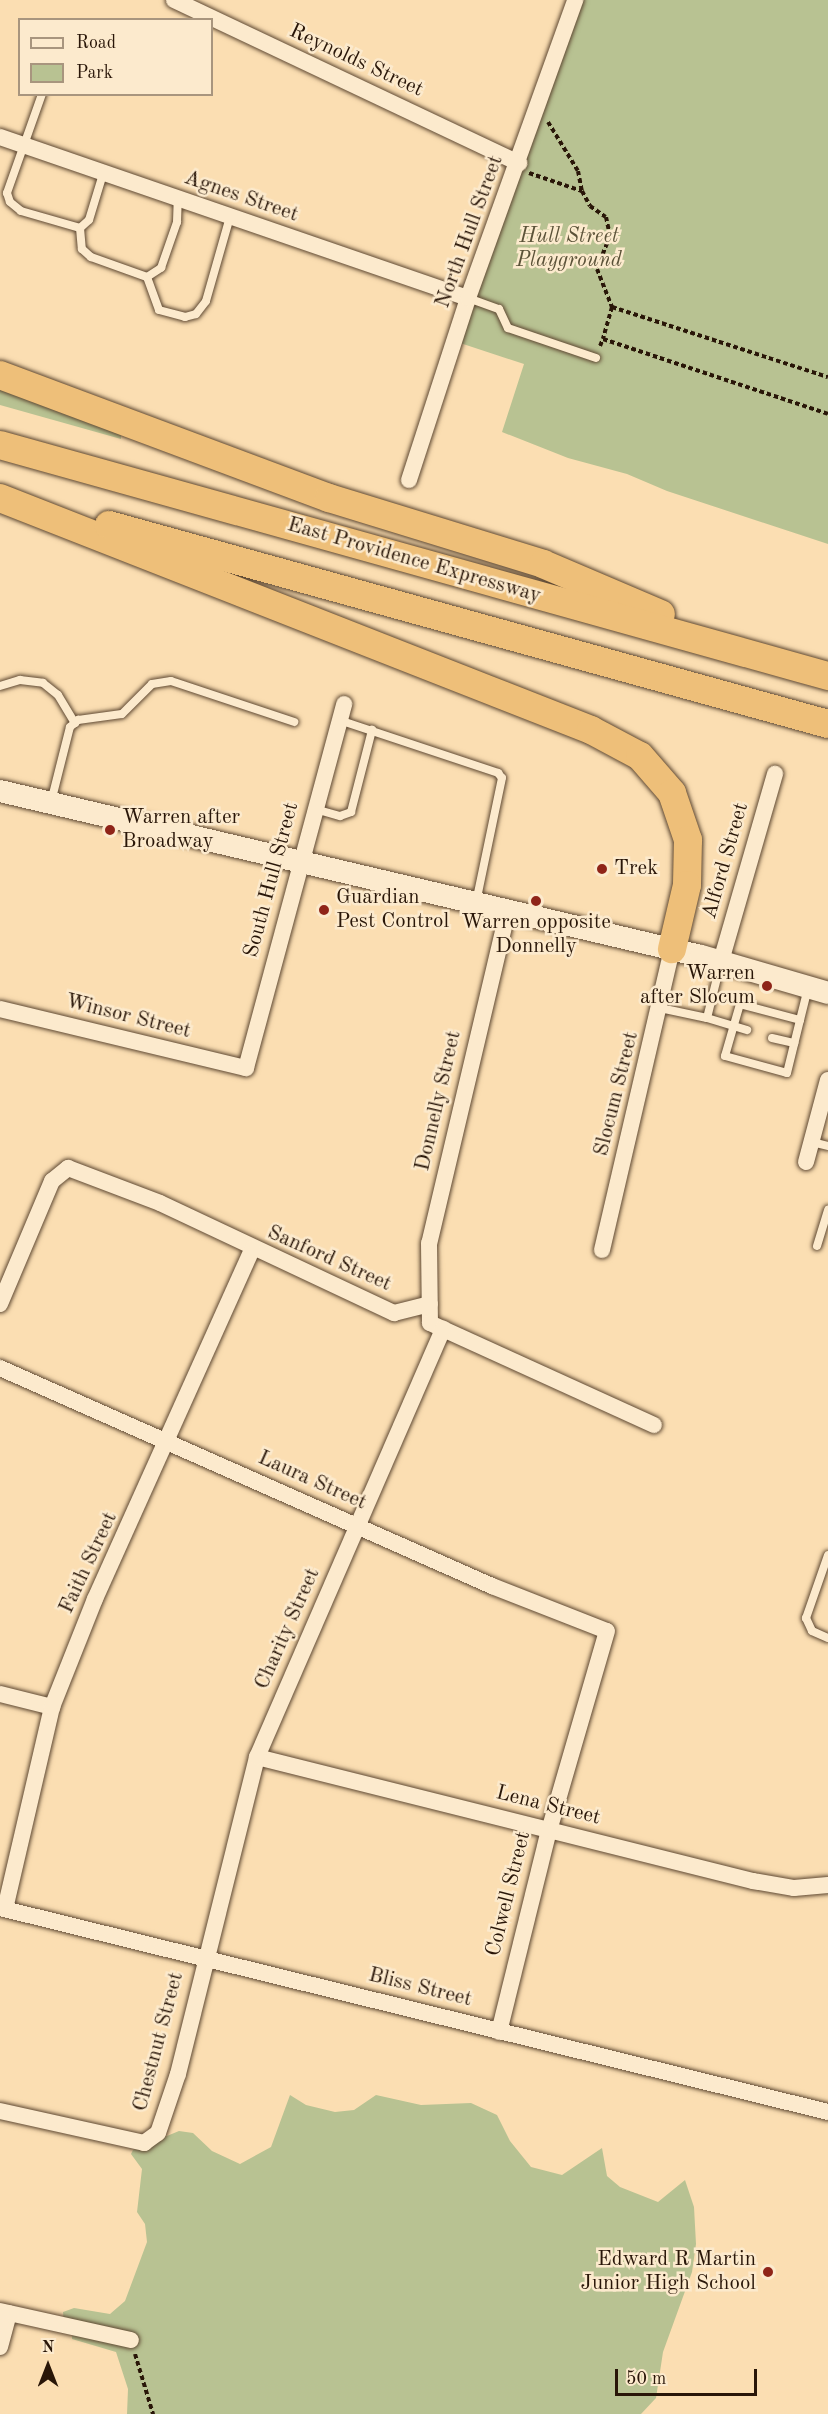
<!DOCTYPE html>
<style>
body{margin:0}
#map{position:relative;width:828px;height:2414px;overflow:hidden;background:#fbdeb2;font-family:"Old Standard TT",serif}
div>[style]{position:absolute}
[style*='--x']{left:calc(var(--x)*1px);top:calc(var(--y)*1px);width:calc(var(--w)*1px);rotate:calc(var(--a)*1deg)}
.green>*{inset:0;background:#b8c292}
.path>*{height:4px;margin-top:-2px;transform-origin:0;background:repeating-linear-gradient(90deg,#291608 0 4.5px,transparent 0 7.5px)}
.roads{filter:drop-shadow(0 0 2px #5e4832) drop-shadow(0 0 2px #5e4832)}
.lane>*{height:8px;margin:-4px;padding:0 4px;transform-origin:4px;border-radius:4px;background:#fceacd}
.street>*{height:16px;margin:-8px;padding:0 8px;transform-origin:8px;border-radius:8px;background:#fceacd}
.secondary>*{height:22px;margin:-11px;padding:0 11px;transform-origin:11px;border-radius:11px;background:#fceacd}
.highway>*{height:28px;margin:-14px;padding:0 14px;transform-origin:14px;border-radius:14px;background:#eebf79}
.dots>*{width:16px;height:16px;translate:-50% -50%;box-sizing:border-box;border:3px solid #fceacd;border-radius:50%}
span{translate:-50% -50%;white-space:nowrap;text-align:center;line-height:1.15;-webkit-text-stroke:5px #fceacd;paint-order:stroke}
.street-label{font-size:21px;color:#291608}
.park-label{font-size:21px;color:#5b5238;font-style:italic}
.poi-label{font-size:21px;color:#291608}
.left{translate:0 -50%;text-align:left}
.right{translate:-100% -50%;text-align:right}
.legend{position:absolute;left:18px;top:18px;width:195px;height:78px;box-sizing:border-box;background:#fceacd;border:2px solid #a8957e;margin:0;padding:8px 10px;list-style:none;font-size:18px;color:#291608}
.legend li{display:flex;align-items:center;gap:12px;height:30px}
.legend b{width:30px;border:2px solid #a8957e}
.north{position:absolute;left:18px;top:2336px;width:60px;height:60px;-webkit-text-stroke:4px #fceacd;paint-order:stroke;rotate:0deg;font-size:16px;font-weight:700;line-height:24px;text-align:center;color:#291608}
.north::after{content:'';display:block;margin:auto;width:21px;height:27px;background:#291608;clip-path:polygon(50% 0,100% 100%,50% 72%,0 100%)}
.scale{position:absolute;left:615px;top:2369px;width:142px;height:27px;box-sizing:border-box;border:3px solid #291608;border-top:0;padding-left:8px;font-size:18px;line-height:21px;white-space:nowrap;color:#291608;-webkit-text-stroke:4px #fceacd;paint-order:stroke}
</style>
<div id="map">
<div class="green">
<div style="clip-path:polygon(574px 0,828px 0,828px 544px,667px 491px,627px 474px,568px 458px,502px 432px,524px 364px,454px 341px)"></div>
<div style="clip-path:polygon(0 383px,121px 432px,121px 439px,0 405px)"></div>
<div style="clip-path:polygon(290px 2095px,306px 2105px,335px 2112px,354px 2110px,376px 2095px,421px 2105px,471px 2103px,497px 2115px,510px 2141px,531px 2167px,562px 2175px,602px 2148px,607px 2176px,620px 2187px,658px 2202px,685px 2180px,694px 2207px,696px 2244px,692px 2272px,663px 2352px,656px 2398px,641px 2414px,127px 2414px,128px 2389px,116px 2352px,72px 2339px,72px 2327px,64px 2323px,63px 2312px,74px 2308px,110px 2314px,125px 2301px,147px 2242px,145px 2224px,137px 2212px,142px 2169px,131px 2154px,133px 2150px,179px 2131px,193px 2133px,212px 2151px,240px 2164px,271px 2147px)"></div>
</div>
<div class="path">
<div style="--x:548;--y:122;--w:57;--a:58.5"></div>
<div style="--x:578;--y:171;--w:20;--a:79"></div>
<div style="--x:529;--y:173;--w:56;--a:18.8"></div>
<div style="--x:582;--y:191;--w:17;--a:62"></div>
<div style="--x:590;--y:206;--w:19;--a:35"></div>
<div style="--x:606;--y:217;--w:19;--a:78"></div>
<div style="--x:610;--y:236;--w:35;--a:112"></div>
<div style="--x:597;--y:269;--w:41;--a:68.5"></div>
<div style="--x:612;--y:307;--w:33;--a:106"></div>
<div style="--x:612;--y:307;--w:227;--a:18"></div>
<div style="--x:600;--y:346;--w:8;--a:-67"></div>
<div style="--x:603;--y:339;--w:237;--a:18.4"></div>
<div style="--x:135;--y:2354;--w:63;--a:73.3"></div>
</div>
<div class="roads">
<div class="lane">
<div style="--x:42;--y:94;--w:105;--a:109.5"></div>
<div style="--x:7;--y:193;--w:9;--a:72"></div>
<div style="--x:10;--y:202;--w:14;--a:39"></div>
<div style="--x:21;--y:211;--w:61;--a:16.1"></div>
<div style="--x:80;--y:228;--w:12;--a:-42"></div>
<div style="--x:89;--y:220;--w:48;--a:-73.1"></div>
<div style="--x:80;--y:228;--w:21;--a:85"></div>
<div style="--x:82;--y:249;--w:12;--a:42"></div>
<div style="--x:91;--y:257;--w:59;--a:19.7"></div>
<div style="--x:147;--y:277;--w:17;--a:-33"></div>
<div style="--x:161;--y:268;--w:49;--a:-70.8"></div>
<div style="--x:177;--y:222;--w:23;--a:-88"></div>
<div style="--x:147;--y:277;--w:35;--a:70"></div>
<div style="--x:159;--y:310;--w:27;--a:15"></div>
<div style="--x:185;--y:317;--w:11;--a:-15"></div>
<div style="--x:196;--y:314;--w:16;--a:-52"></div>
<div style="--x:206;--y:301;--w:87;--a:-74.1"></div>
<div style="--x:468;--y:298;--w:33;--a:20"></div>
<div style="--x:499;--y:309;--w:21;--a:65"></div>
<div style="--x:508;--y:328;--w:93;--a:18.8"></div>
<div style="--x:0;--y:686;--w:21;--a:-17"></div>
<div style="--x:20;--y:680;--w:23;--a:7"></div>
<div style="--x:43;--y:683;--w:19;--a:39"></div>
<div style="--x:58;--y:695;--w:33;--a:59"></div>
<div style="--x:339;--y:720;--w:168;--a:18.4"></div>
<div style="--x:498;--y:773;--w:6;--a:51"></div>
<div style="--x:502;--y:778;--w:127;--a:101.8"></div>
<div style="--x:51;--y:802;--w:77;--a:-75.8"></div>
<div style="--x:70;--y:727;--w:11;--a:-41"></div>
<div style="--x:78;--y:720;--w:44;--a:-7.8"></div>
<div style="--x:122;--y:714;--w:42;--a:-45"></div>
<div style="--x:152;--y:684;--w:19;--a:-9"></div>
<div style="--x:171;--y:681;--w:130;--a:18.4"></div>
<div style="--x:315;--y:809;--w:26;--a:16"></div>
<div style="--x:340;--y:816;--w:12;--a:-20"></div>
<div style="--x:351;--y:812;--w:85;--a:-75.6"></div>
<div style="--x:660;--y:1008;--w:48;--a:12"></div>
<div style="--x:707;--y:1018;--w:58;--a:-76"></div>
<div style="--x:707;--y:1018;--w:42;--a:16.7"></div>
<div style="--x:800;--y:1020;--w:62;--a:-165.1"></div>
<div style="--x:740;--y:1004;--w:54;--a:106.1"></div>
<div style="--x:725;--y:1056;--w:64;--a:15.3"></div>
<div style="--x:787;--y:1073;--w:55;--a:-76.2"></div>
<div style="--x:800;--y:1020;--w:33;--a:-76"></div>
<div style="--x:772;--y:1038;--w:23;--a:13"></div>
<div style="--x:812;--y:1142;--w:16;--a:14"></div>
<div style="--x:817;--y:1246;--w:38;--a:-73"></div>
<div style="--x:828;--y:1555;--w:67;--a:109.2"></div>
<div style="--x:806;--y:1618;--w:14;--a:65"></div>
<div style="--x:812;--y:1631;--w:17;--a:24"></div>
</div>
<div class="street">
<div style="--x:174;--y:0;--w:382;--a:25.3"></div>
<div style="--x:0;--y:137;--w:495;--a:19"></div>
<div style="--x:409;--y:480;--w:191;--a:-72"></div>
<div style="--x:468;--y:298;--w:317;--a:-70.2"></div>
<div style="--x:508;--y:910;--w:342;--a:103.3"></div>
<div style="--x:429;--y:1243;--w:80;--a:89.3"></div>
<div style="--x:430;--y:1323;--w:246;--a:24.5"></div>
<div style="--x:721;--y:961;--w:195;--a:-73.9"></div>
<div style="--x:0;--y:1009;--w:253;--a:13.5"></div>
<div style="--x:246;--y:1068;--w:377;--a:-74.9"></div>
<div style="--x:806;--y:1162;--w:85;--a:-75"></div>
<div style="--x:602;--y:1250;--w:309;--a:-76.9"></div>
<div style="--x:0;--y:1304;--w:134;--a:-67.1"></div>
<div style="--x:52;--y:1181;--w:21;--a:-39"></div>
<div style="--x:68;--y:1168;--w:98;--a:20.8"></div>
<div style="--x:160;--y:1203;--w:259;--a:25.2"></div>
<div style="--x:394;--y:1313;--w:37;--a:-14"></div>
<div style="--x:0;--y:1368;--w:538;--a:23.9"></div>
<div style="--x:492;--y:1586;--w:123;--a:21.4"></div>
<div style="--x:607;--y:1631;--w:207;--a:106.2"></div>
<div style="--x:549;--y:1830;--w:208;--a:103.9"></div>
<div style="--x:0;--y:1694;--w:54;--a:14"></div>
<div style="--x:257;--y:1757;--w:511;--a:14.04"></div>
<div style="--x:753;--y:1881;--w:42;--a:9.7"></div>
<div style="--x:794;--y:1888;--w:34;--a:-5"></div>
<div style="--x:0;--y:1908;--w:853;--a:13.84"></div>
<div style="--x:5;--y:1909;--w:207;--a:-76.9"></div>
<div style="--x:52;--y:1707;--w:116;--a:-68.3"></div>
<div style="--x:95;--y:1599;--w:384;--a:-65.8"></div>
<div style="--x:0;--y:2111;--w:148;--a:12.5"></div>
<div style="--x:144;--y:2143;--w:17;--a:-36"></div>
<div style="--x:158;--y:2133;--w:62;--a:-71.3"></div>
<div style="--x:178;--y:2074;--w:327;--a:-76"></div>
<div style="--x:257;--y:1757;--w:467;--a:-66.5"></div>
<div style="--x:0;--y:2311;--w:134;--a:12.5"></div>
<div style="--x:0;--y:2347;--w:35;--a:-75"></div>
</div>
<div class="secondary">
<div style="--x:0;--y:791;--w:720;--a:13.25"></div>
<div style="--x:701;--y:956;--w:132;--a:16.2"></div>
</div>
<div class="highway">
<div style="--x:0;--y:375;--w:351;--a:20.5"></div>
<div style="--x:329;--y:498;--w:224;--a:17.1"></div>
<div style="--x:543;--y:564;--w:128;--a:23"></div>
<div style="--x:0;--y:445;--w:860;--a:15.59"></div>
<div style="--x:0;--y:498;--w:635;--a:21.43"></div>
<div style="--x:591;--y:730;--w:55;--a:28"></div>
<div style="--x:640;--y:756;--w:49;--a:49.1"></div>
<div style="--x:672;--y:793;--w:50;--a:71.2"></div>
<div style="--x:688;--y:840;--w:45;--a:91.3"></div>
<div style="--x:687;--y:885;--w:66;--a:103.2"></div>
<div style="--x:109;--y:525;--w:746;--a:15.47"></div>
</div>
</div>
<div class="dots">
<div style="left:110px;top:830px;background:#8f2418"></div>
<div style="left:602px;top:869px;background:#8f2418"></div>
<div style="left:536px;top:901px;background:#8f2418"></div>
<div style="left:324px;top:910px;background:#8f2418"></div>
<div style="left:767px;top:986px;background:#8f2418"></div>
<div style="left:768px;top:2272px;background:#8f2418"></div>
</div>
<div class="street-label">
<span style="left:356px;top:61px;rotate:25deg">Reynolds Street</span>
<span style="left:241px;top:197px;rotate:19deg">Agnes Street</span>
<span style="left:470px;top:232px;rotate:-70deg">North Hull Street</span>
<span style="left:414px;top:561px;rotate:16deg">East Providence Expressway</span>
<span style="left:726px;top:861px;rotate:-74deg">Alford Street</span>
<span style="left:272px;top:880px;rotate:-75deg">South Hull Street</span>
<span style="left:128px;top:1017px;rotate:14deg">Winsor Street</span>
<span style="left:617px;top:1094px;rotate:-76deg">Slocum Street</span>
<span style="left:439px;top:1101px;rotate:-77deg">Donnelly Street</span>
<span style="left:329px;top:1259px;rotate:24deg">Sanford Street</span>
<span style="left:312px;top:1481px;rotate:24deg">Laura Street</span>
<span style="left:89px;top:1563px;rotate:-65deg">Faith Street</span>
<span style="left:288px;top:1629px;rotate:-66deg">Charity Street</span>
<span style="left:548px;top:1806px;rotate:14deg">Lena Street</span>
<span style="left:509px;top:1894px;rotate:-76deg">Colwell Street</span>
<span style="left:420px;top:1988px;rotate:14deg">Bliss Street</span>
<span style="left:159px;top:2042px;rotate:-75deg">Chestnut Street</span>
</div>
<div class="park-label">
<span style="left:569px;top:249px">Hull Street<br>Playground</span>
</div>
<div class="poi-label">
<span class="left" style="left:122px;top:830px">Warren after<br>Broadway</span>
<span class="left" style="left:614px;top:869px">Trek</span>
<span class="left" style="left:336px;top:910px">Guardian<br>Pest Control</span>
<span style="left:536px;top:935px">Warren opposite<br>Donnelly</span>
<span class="right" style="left:755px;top:986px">Warren<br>after Slocum</span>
<span class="right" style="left:756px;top:2272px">Edward R Martin<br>Junior High School</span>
</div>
<ul class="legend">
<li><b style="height:8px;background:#fceacd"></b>Road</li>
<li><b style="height:16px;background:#b8c292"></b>Park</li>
</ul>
<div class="north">N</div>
<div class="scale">50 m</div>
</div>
